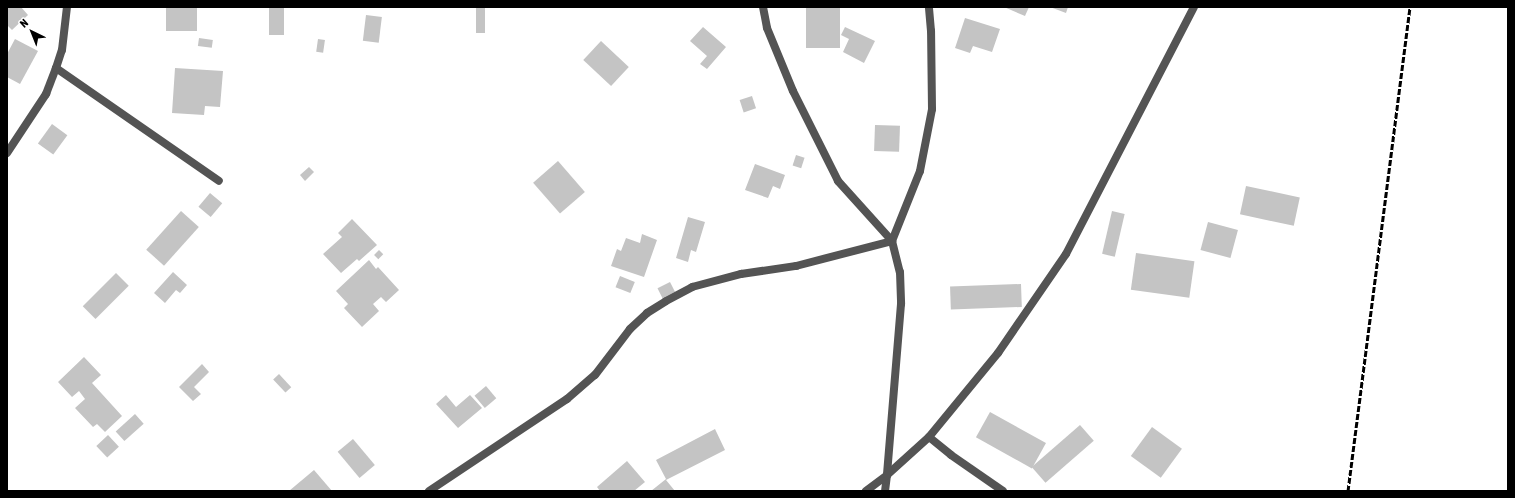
<!DOCTYPE html>
<style>
body{margin:0}
#map{position:relative;width:1515px;height:498px;overflow:hidden;background:#fff;font-family:"Asap Condensed",sans-serif}
div>[style]{position:absolute}
[style*='--x']{left:calc(var(--x)*1px);top:calc(var(--y)*1px);width:calc(var(--w)*1px);rotate:calc(var(--a)*1deg)}
.building>*{inset:0;background:#c4c4c4;transform-origin:0 0}
.minor>*{height:8px;margin:-4px;padding:0 4px;transform-origin:4px;border-radius:4px;background:#545454}
.tertiary>*{height:8px;margin:-4px;padding:0 4px;transform-origin:4px;border-radius:4px;background:#545454}
.rail>*{height:3px;margin-top:-1.5px;transform-origin:0;background:repeating-linear-gradient(90deg,#000 0 6px,transparent 0 8px)}
span{translate:-50% -50%;white-space:nowrap;text-align:center;line-height:1.15;-webkit-text-stroke:3.5px #fff;paint-order:stroke}
.frame{position:absolute;inset:0;border:8px solid #000;pointer-events:none}
.north{position:absolute;left:12px;top:12px;width:40px;height:40px;-webkit-text-stroke:3px #fff;paint-order:stroke;rotate:317deg;font-size:11px;font-weight:700;line-height:16px;text-align:center;color:#000}
.north::after{content:'';display:block;margin:auto;width:14px;height:18px;background:#000;clip-path:polygon(50% 0,100% 100%,50% 72%,0 100%)}
</style>
<div id="map">
<div class="building">
<div style="clip-path:polygon(7px 7px,21px 7px,28px 15px,12px 30px,7px 25px)"></div>
<div style="left:166px;top:7px;width:31px;height:24px"></div>
<div style="left:269px;top:7px;width:15px;height:28px"></div>
<div style="left:476px;top:7px;width:9px;height:26px"></div>
<div style="left:806px;top:7px;width:34px;height:41px"></div>
<div style="clip-path:polygon(1004px 7px,1029px 7px,1025px 16px)"></div>
<div style="clip-path:polygon(1050px 7px,1068px 7px,1066px 13px)"></div>
<div style="left:366px;top:15px;width:16px;height:26px;rotate:7deg"></div>
<div style="clip-path:polygon(965px 18px,1000px 29px,992px 52px,973px 46px,970px 53px,955px 48px)"></div>
<div style="clip-path:polygon(703px 27px,726px 47px,707px 69px,700px 64px,707px 56px,690px 41px)"></div>
<div style="clip-path:polygon(845px 27px,875px 41px,864px 63px,843px 52px,849px 39px,841px 35px)"></div>
<div style="left:199px;top:38px;width:14px;height:8px;rotate:8deg"></div>
<div style="clip-path:polygon(15px 39px,38px 51px,20px 84px,7px 77px,7px 54px)"></div>
<div style="left:318px;top:39px;width:7px;height:13px;rotate:8deg"></div>
<div style="left:601px;top:41px;width:38px;height:26px;rotate:43deg"></div>
<div style="clip-path:polygon(175px 68px,223px 71px,220px 107px,205px 106px,204px 115px,172px 113px)"></div>
<div style="left:752px;top:96px;width:13px;height:13px;rotate:72deg"></div>
<div style="left:52px;top:124px;width:19px;height:24px;rotate:36deg"></div>
<div style="left:875px;top:125px;width:25px;height:26px;rotate:2deg"></div>
<div style="left:796px;top:155px;width:9px;height:11px;rotate:18deg"></div>
<div style="left:558px;top:161px;width:41px;height:33px;rotate:49deg"></div>
<div style="clip-path:polygon(755px 164px,785px 175px,780px 189px,773px 186px,768px 198px,745px 190px)"></div>
<div style="clip-path:polygon(309px 167px,314px 172px,305px 181px,300px 175px)"></div>
<div style="left:1246px;top:186px;width:55px;height:29px;rotate:12deg"></div>
<div style="left:210px;top:193px;width:16px;height:18px;rotate:40deg"></div>
<div style="left:181px;top:211px;width:24px;height:52px;rotate:42deg"></div>
<div style="left:1112px;top:211px;width:13px;height:44px;rotate:13deg"></div>
<div style="clip-path:polygon(688px 217px,705px 222px,696px 252px,691px 250px,688px 262px,676px 258px)"></div>
<div style="clip-path:polygon(352px 219px,377px 245px,359px 261px,357px 259px,341px 273px,323px 254px,342px 237px,338px 233px)"></div>
<div style="left:1208px;top:222px;width:31px;height:29px;rotate:15deg"></div>
<div style="clip-path:polygon(642px 234px,657px 240px,644px 277px,611px 266px,617px 249px,621px 251px,626px 238px,640px 243px)"></div>
<div style="left:379px;top:250px;width:6px;height:7px;rotate:45deg"></div>
<div style="left:1136px;top:253px;width:59px;height:37px;rotate:8deg"></div>
<div style="clip-path:polygon(369px 260px,376px 269px,378px 267px,399px 290px,386px 302px,381px 297px,373px 304px,379px 311px,362px 327px,344px 308px,348px 304px,336px 291px)"></div>
<div style="clip-path:polygon(173px 272px,187px 285px,180px 293px,176px 290px,165px 303px,154px 293px)"></div>
<div style="left:116px;top:273px;width:18px;height:47px;rotate:45deg"></div>
<div style="left:620px;top:276px;width:16px;height:12px;rotate:22deg"></div>
<div style="left:670px;top:282px;width:11px;height:14px;rotate:63deg"></div>
<div style="left:1021px;top:284px;width:23px;height:71px;rotate:88deg"></div>
<div style="clip-path:polygon(84px 357px,101px 375px,92px 383px,122px 416px,105px 432px,97px 424px,93px 427px,75px 408px,85px 399px,79px 391px,72px 397px,58px 382px)"></div>
<div style="clip-path:polygon(202px 364px,209px 372px,194px 387px,201px 394px,193px 401px,179px 387px)"></div>
<div style="left:279px;top:374px;width:18px;height:8px;rotate:47deg"></div>
<div style="left:486px;top:386px;width:16px;height:15px;rotate:50deg"></div>
<div style="clip-path:polygon(446px 395px,456px 407px,470px 395px,482px 408px,458px 428px,436px 404px)"></div>
<div style="left:990px;top:412px;width:64px;height:29px;rotate:29deg"></div>
<div style="left:135px;top:414px;width:13px;height:26px;rotate:48deg"></div>
<div style="left:1080px;top:425px;width:21px;height:64px;rotate:49deg"></div>
<div style="left:1152px;top:427px;width:37px;height:36px;rotate:36deg"></div>
<div style="clip-path:polygon(715px 429px,725px 450px,666px 480px,675px 491px,651px 491px,666px 479px,656px 460px)"></div>
<div style="left:108px;top:435px;width:16px;height:16px;rotate:47deg"></div>
<div style="left:353px;top:439px;width:34px;height:20px;rotate:50deg"></div>
<div style="clip-path:polygon(627px 461px,645px 482px,634px 491px,600px 491px,597px 487px)"></div>
<div style="clip-path:polygon(314px 470px,332px 491px,289px 491px)"></div>
</div>
<div class="minor">
<div style="--x:763;--y:7;--w:21;--a:79"></div>
<div style="--x:767;--y:28;--w:68;--a:67.6"></div>
<div style="--x:793;--y:91;--w:101;--a:63.4"></div>
<div style="--x:838;--y:181;--w:81;--a:48"></div>
<div style="--x:892;--y:241;--w:32;--a:76"></div>
<div style="--x:900;--y:272;--w:32;--a:88"></div>
<div style="--x:901;--y:304;--w:172;--a:94.7"></div>
<div style="--x:887;--y:475;--w:16;--a:97"></div>
<div style="--x:56;--y:68;--w:198;--a:34.7"></div>
<div style="--x:7;--y:153;--w:71;--a:-56.5"></div>
<div style="--x:46;--y:94;--w:28;--a:-69"></div>
<div style="--x:56;--y:68;--w:19;--a:-72"></div>
<div style="--x:62;--y:50;--w:43;--a:-83.4"></div>
<div style="--x:929;--y:437;--w:28;--a:39"></div>
<div style="--x:951;--y:455;--w:63;--a:34.7"></div>
<div style="--x:429;--y:491;--w:166;--a:-33.7"></div>
<div style="--x:567;--y:399;--w:37;--a:-41"></div>
<div style="--x:595;--y:375;--w:58;--a:-52.7"></div>
<div style="--x:630;--y:329;--w:23;--a:-43"></div>
<div style="--x:647;--y:313;--w:22;--a:-32"></div>
<div style="--x:666;--y:301;--w:30;--a:-28"></div>
<div style="--x:692;--y:287;--w:51;--a:-14.9"></div>
<div style="--x:741;--y:274;--w:56;--a:-8.3"></div>
<div style="--x:796;--y:266;--w:99;--a:-14.6"></div>
<div style="--x:892;--y:241;--w:75;--a:-68.2"></div>
<div style="--x:920;--y:171;--w:63;--a:-79"></div>
<div style="--x:932;--y:109;--w:78;--a:-90.7"></div>
<div style="--x:931;--y:31;--w:24;--a:-95"></div>
</div>
<div class="tertiary">
<div style="--x:866;--y:491;--w:26;--a:-37"></div>
<div style="--x:887;--y:475;--w:57;--a:-42.1"></div>
<div style="--x:929;--y:437;--w:109;--a:-50.6"></div>
<div style="--x:998;--y:353;--w:120;--a:-55.5"></div>
<div style="--x:1066;--y:254;--w:278;--a:-62.6"></div>
</div>
<div class="rail">
<div style="--x:1348;--y:491;--w:488;--a:-82.7"></div>
</div>
<div class="frame"></div>
<div class="north">N</div>
</div>
